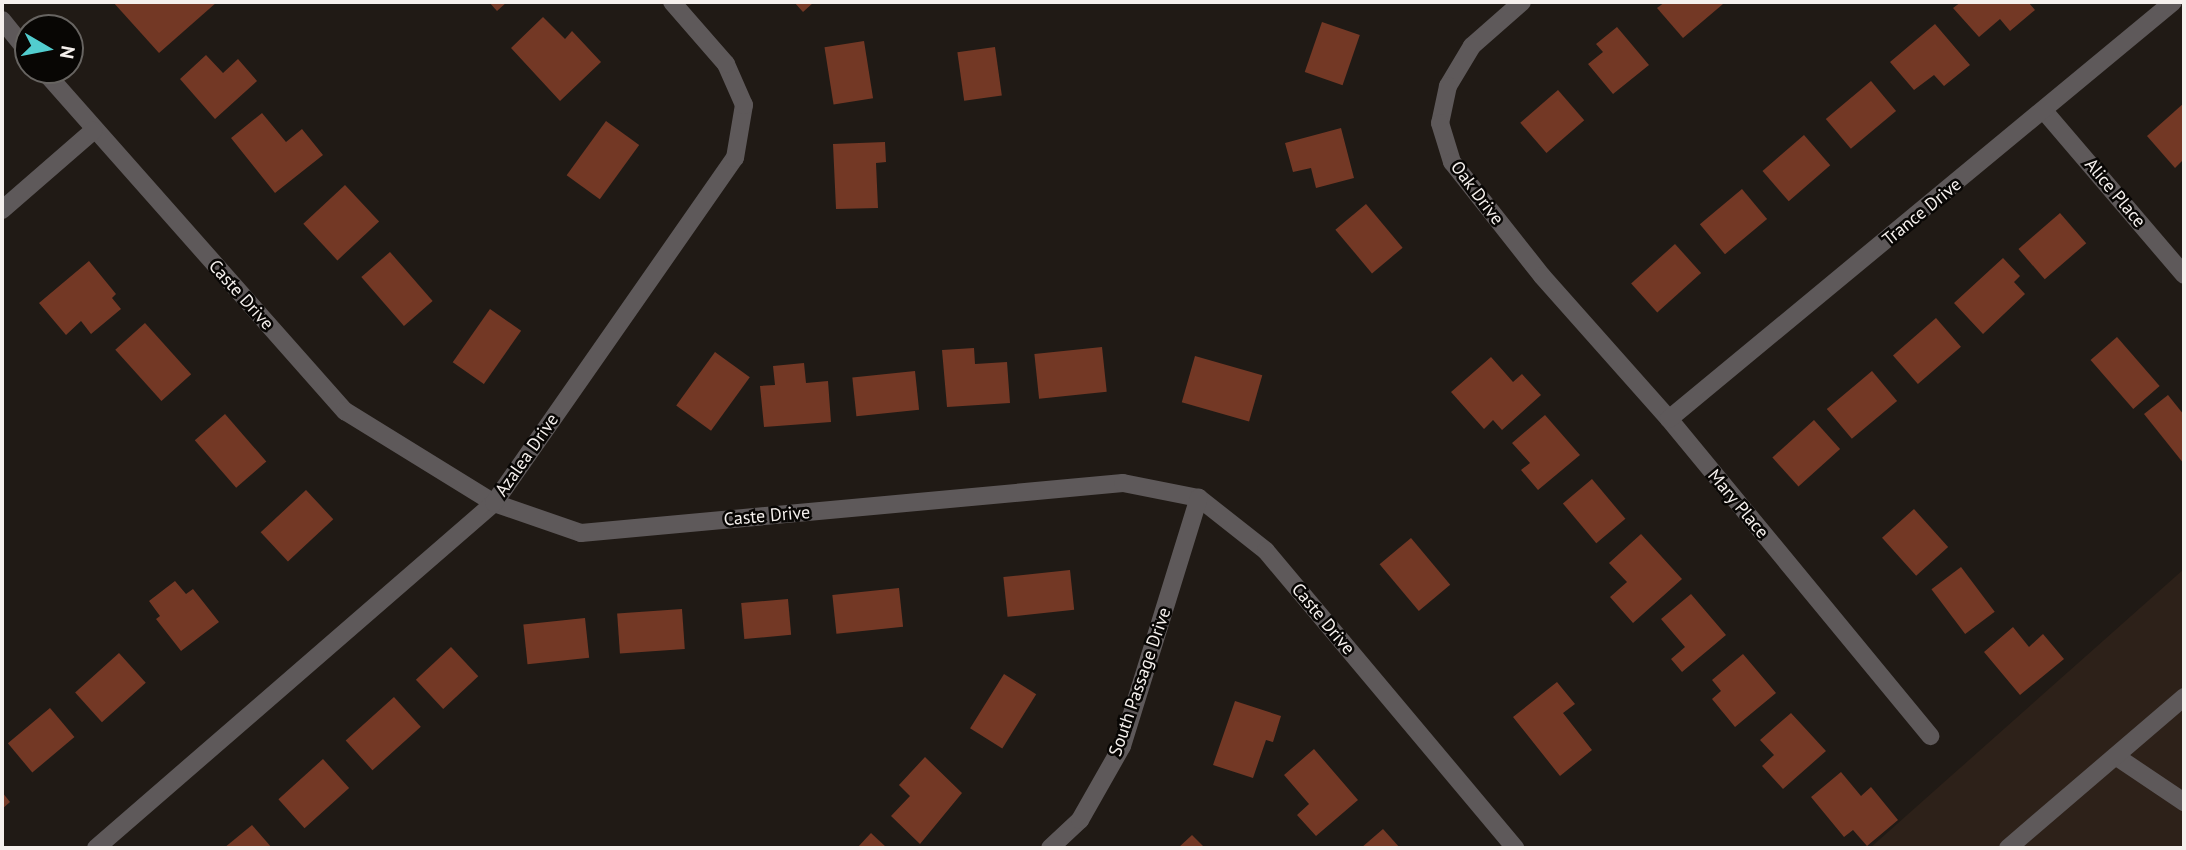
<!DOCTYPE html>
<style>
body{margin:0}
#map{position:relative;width:2186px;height:850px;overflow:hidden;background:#201a15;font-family:"PT Sans",sans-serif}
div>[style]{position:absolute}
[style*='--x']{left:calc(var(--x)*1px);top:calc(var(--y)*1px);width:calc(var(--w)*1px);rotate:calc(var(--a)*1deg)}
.built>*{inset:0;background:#2d2119}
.building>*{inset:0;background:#733825;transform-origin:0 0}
.service>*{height:18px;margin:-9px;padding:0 9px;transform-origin:9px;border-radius:9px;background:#5e595a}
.minor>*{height:18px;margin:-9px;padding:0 9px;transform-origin:9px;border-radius:9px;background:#5e595a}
span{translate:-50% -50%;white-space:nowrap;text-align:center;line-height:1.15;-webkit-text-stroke:5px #080604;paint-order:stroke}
.street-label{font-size:18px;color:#f5f0ed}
.frame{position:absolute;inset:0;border:4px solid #f5f0ed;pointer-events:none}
.north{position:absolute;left:14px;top:14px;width:70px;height:70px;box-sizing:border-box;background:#080604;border:2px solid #676461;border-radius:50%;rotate:100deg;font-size:19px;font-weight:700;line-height:28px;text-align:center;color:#f5f0ed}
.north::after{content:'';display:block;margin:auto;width:24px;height:32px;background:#52cdcf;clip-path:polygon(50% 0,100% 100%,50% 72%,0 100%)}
</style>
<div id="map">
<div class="built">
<div style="clip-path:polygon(2184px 569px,2184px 848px,1870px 848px)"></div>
</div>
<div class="building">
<div style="clip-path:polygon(113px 2px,217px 2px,159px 53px)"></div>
<div style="clip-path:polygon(489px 2px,507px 2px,497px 11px)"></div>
<div style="clip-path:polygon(794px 2px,814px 2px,803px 12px)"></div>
<div style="clip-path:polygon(1665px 2px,1721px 2px,1723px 4px,1683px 38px,1657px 8px)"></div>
<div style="clip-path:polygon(1961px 2px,2028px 2px,2035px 10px,2010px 31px,2000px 19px,1979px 37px,1953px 8px)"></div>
<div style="clip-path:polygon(543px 17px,565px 39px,572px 31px,601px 62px,560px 101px,511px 48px)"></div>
<div style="left:1322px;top:22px;width:40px;height:53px;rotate:19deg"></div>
<div style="clip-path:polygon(1935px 24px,1970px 65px,1944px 86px,1934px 75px,1914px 90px,1890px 62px)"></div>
<div style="clip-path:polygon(1617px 27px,1649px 65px,1613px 94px,1588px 64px,1603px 52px,1596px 44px)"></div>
<div style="left:864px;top:41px;width:58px;height:40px;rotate:81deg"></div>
<div style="left:995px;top:47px;width:49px;height:38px;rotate:82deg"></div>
<div style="clip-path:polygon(206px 55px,223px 73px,238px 59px,257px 81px,215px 119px,180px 79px)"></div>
<div style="left:1871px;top:81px;width:39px;height:59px;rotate:50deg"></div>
<div style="left:1558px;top:90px;width:40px;height:50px;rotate:49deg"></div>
<div style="clip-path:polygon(2184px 103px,2184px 159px,2175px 168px,2147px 136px)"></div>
<div style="clip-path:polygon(262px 113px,286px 142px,302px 129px,323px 155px,275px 193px,231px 138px)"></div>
<div style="left:606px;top:121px;width:41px;height:67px;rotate:36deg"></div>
<div style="clip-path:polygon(1341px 128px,1354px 178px,1316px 188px,1311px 168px,1293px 172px,1285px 143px)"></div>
<div style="left:1804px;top:135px;width:40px;height:55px;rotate:49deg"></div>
<div style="clip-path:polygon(885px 142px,886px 162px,876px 163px,878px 208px,836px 209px,833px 144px)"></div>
<div style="left:345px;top:185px;width:50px;height:57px;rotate:47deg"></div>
<div style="left:1742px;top:189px;width:39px;height:55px;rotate:50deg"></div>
<div style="left:1366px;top:204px;width:57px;height:40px;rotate:50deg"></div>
<div style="left:2060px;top:213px;width:40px;height:55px;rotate:49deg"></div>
<div style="left:1675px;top:244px;width:39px;height:59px;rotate:48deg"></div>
<div style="left:390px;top:252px;width:65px;height:38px;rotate:49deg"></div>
<div style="clip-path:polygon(2003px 258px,2020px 276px,2014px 282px,2025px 294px,1983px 334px,1954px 303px)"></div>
<div style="clip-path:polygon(89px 261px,116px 294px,112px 298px,121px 309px,91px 334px,81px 321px,66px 335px,39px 303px)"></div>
<div style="left:490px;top:309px;width:38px;height:65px;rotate:35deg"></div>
<div style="left:1936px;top:318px;width:38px;height:57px;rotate:49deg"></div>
<div style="left:145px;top:323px;width:69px;height:40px;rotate:48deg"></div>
<div style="left:2117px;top:337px;width:65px;height:35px;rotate:49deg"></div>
<div style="left:1102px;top:347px;width:45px;height:68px;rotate:84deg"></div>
<div style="clip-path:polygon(974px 348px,975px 364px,1007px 362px,1010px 403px,947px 407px,942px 350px)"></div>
<div style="left:715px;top:352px;width:43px;height:66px;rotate:36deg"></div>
<div style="left:1195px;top:356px;width:70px;height:48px;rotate:16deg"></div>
<div style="clip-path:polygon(1491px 357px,1513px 382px,1522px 374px,1541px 395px,1502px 430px,1493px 420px,1484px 429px,1451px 392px)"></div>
<div style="clip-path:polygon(804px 363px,806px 383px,828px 381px,831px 422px,764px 427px,760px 386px,775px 385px,773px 366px)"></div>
<div style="left:915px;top:371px;width:39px;height:63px;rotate:84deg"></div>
<div style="left:1872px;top:371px;width:39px;height:59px;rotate:50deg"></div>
<div style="clip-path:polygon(2168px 395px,2184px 415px,2184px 464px,2144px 414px)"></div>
<div style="left:225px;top:414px;width:63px;height:40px;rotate:49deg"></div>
<div style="clip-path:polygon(1545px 415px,1580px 455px,1538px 490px,1521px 470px,1530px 463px,1512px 443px)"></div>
<div style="left:1814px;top:420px;width:39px;height:56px;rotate:48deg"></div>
<div style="left:1592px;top:479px;width:52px;height:38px;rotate:50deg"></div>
<div style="left:306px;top:490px;width:40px;height:62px;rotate:47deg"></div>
<div style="left:1914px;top:509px;width:51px;height:43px;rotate:48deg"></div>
<div style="clip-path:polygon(1641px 534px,1682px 579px,1633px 623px,1610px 597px,1627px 582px,1609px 563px)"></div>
<div style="left:1411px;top:538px;width:61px;height:41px;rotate:50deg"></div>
<div style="left:1961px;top:567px;width:56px;height:37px;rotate:53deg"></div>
<div style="left:1070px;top:570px;width:40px;height:67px;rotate:84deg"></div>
<div style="clip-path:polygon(175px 581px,186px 594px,193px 589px,219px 622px,181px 651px,156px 619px,160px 616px,149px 601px)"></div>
<div style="left:899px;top:588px;width:39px;height:67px;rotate:84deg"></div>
<div style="clip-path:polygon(1691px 594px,1726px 635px,1682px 672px,1671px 659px,1685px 647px,1661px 619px)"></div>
<div style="left:788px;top:599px;width:36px;height:47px;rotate:85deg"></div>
<div style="left:682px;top:609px;width:40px;height:65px;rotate:86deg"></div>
<div style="left:585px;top:618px;width:40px;height:62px;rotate:84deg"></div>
<div style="clip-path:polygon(2013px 627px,2029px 647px,2043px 634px,2064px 659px,2020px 695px,1984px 652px)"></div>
<div style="left:451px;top:647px;width:40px;height:48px;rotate:47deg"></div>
<div style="left:119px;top:653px;width:40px;height:59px;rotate:48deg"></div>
<div style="clip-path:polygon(1743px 654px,1776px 693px,1735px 727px,1712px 699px,1721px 691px,1712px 680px)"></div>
<div style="left:1004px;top:674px;width:38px;height:64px;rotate:32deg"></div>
<div style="clip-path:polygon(1557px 682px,1575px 704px,1563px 713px,1592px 750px,1560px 776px,1513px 717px)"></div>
<div style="left:394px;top:697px;width:40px;height:65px;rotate:48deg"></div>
<div style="clip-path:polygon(1235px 701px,1281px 716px,1273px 742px,1266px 740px,1253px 778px,1213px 765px)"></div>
<div style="left:50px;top:708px;width:38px;height:55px;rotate:50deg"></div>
<div style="clip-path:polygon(1791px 713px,1826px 751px,1783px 789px,1762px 766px,1774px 755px,1760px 740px)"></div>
<div style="clip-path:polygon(1314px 749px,1358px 800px,1316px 836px,1297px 815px,1309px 804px,1284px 775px)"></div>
<div style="clip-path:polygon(925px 757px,962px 793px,920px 844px,891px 816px,910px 796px,899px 785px)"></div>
<div style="left:323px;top:759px;width:39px;height:60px;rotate:48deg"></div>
<div style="clip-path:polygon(1841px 772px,1861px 796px,1871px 787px,1898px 820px,1867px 846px,1853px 830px,1844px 837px,1811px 797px)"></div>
<div style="clip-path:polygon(2px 792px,10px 802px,2px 809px)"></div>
<div style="clip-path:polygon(252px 825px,272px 848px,224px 848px)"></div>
<div style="clip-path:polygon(1383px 829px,1400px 848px,1361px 848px)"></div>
<div style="clip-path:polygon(871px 833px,887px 848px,857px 848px)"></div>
<div style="clip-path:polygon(1192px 835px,1205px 848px,1178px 848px)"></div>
</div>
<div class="service">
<div style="--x:2117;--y:757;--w:81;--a:33.9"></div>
<div style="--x:2008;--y:848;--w:232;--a:-40.6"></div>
</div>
<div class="minor">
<div style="--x:1522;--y:2;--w:67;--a:138.7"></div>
<div style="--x:1472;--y:46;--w:47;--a:121"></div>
<div style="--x:1448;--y:86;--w:38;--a:102"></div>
<div style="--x:1440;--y:123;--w:41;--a:72.9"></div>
<div style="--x:1452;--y:162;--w:145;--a:51.7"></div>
<div style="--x:1542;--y:276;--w:191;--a:48.4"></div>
<div style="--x:1669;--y:419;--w:411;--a:50.5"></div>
<div style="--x:2;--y:20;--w:41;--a:50.9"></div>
<div style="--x:43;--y:70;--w:456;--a:48.5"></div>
<div style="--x:345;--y:411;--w:175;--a:31.7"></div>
<div style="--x:494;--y:503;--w:92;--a:19"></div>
<div style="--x:581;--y:533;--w:544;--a:-5.27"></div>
<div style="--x:1123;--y:483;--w:77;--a:11.2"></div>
<div style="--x:1199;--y:498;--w:85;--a:38.3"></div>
<div style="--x:1266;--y:551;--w:388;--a:50"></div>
<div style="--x:2045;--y:112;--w:214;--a:49.5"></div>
<div style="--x:2;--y:210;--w:121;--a:-41"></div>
<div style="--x:1669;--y:419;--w:654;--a:-39.6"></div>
<div style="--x:96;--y:848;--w:527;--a:-40.92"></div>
<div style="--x:494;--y:503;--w:421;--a:-55.1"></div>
<div style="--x:735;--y:158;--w:54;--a:-80.4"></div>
<div style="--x:744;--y:105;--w:45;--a:-113.7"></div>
<div style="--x:726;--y:64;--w:82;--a:-131.1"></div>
<div style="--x:1050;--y:848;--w:41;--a:-43"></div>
<div style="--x:1080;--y:820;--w:85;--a:-60.4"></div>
<div style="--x:1122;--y:746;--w:260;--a:-72.8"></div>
</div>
<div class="street-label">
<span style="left:1477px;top:193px;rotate:53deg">Oak Drive</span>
<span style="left:2115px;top:193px;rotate:50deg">Alice Place</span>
<span style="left:1922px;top:212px;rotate:-39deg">Trance Drive</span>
<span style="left:241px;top:295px;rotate:48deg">Caste Drive</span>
<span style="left:527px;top:455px;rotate:-55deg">Azalea Drive</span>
<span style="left:1738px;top:504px;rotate:50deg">Mary Place</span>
<span style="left:767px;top:516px;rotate:-5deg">Caste Drive</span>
<span style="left:1323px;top:619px;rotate:50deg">Caste Drive</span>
<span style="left:1140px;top:682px;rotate:-71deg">South Passage Drive</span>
</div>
<div class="frame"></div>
<div class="north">N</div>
</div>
